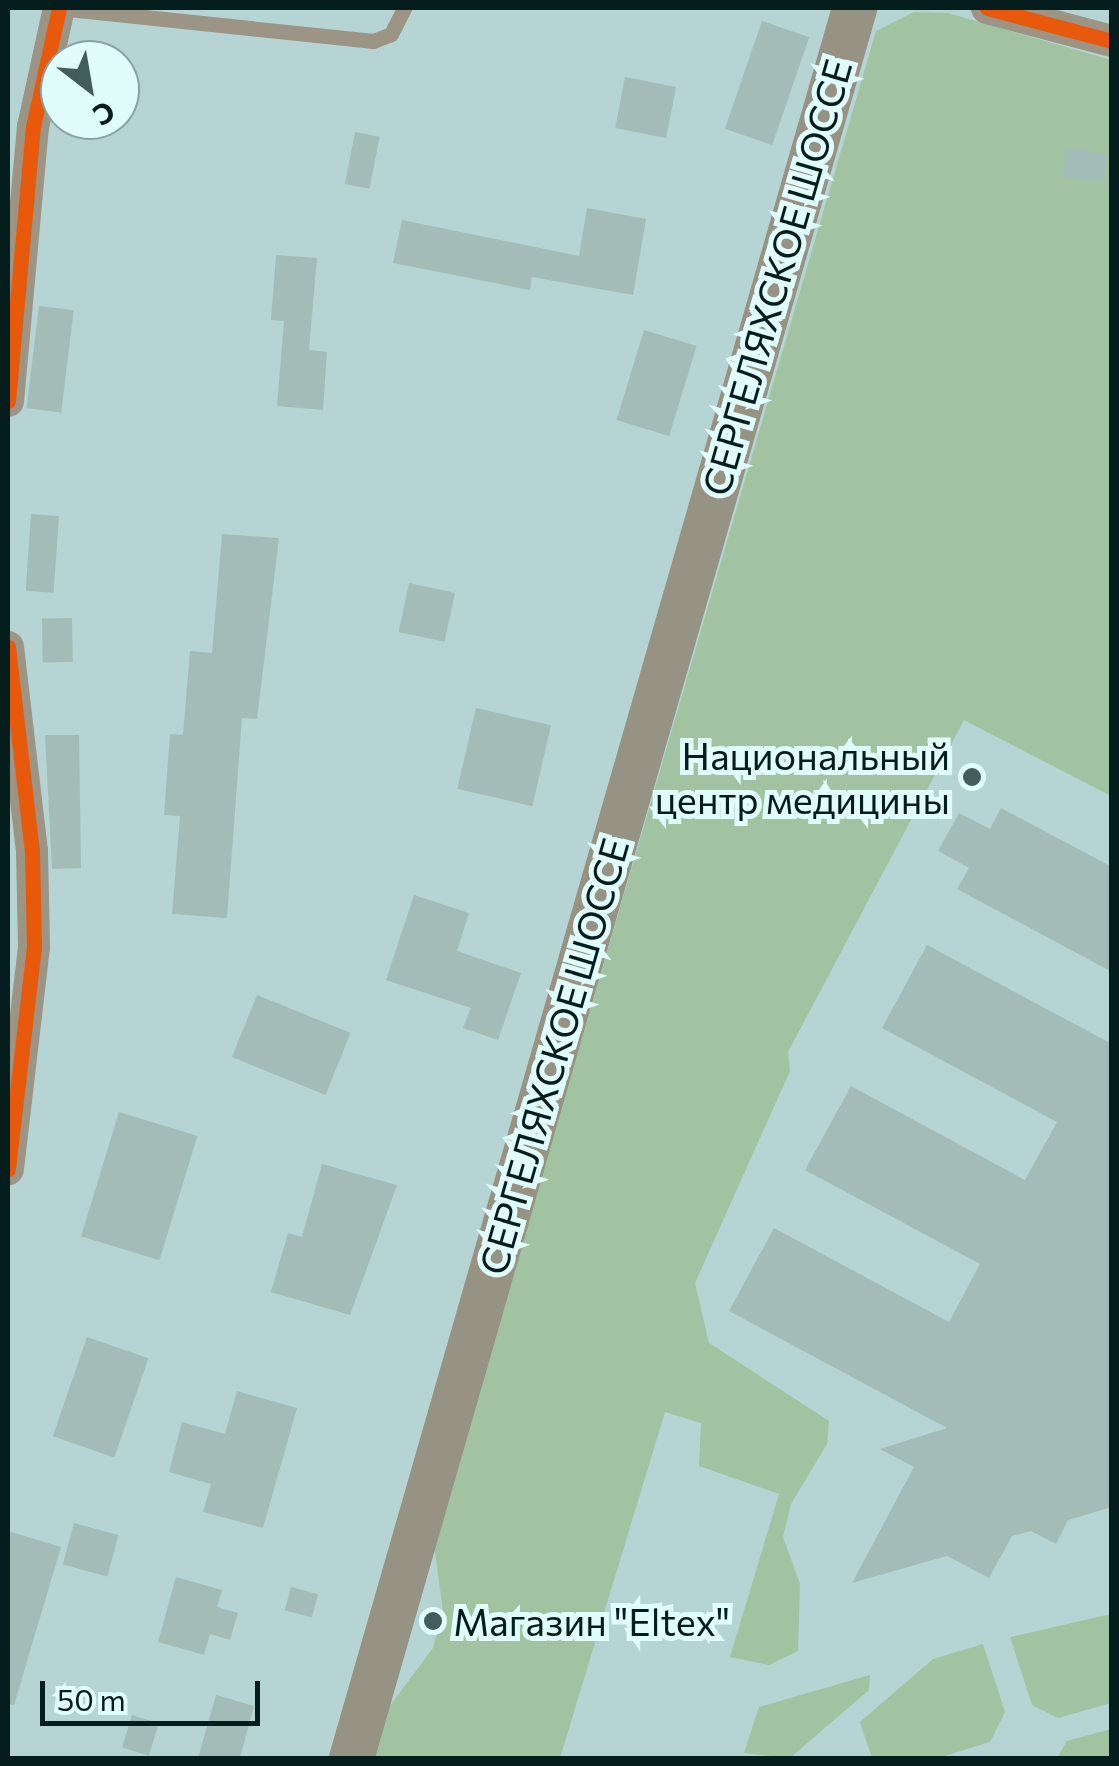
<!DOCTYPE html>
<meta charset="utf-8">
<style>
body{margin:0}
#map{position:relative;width:1119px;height:1766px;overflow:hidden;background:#b5d4d3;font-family:Commissioner,sans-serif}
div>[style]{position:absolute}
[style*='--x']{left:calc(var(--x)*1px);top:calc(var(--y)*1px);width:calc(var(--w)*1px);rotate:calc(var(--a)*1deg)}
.green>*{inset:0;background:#a1c3a2}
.building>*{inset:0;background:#a4bcb8;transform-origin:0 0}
.lane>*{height:15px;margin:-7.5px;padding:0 7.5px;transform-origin:7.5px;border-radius:7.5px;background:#9c9484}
.street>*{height:32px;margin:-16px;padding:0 16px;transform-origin:16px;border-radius:16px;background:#9c9484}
.secondary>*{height:45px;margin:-22.5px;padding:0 22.5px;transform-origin:22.5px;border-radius:22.5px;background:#969384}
.cycleway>*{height:15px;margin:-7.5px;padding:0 7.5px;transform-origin:7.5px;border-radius:7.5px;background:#e8590c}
.dots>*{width:28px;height:28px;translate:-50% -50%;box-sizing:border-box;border:5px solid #e0fcfb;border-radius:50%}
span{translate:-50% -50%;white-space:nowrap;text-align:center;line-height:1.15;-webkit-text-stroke:10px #e0fcfb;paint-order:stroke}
.street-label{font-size:38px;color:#061d1d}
.poi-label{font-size:38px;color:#061d1d}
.right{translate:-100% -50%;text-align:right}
.left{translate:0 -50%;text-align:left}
.frame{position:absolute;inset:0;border:10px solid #061d1d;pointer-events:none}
.north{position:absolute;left:40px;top:40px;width:100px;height:100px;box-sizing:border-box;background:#e0fcfb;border:2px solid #89a3a2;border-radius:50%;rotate:149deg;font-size:28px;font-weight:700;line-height:40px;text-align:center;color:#061d1d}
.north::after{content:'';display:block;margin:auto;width:35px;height:45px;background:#435d5d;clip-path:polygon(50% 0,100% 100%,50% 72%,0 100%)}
.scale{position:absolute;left:40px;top:1681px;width:220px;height:45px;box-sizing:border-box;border:5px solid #061d1d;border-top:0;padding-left:12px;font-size:30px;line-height:35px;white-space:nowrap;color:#061d1d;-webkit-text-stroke:8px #e0fcfb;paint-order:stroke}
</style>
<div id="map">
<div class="green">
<div style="clip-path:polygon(914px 12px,948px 13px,1111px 60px,1111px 796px,964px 720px,788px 1052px,790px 1071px,695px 1283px,709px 1343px,829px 1421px,827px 1444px,791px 1504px,783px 1537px,800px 1584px,798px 1651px,769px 1665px,730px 1657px,779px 1494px,699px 1466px,701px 1423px,665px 1412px,560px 1758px,372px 1758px,386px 1711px,433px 1648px,443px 1611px,434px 1545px,876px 31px)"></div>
<div style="clip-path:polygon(1111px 1614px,1111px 1703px,1058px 1718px,1032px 1705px,1010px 1637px)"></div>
<div style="clip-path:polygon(983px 1644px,1005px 1712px,990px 1742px,938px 1758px,872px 1758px,860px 1722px,933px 1659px)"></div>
<div style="clip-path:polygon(870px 1675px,869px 1690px,790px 1758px,744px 1753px,759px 1707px)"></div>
<div style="clip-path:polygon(1111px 1729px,1111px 1758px,1057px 1758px,1067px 1741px)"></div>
</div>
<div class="building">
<div style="left:762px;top:21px;width:50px;height:114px;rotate:19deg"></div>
<div style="left:625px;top:77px;width:52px;height:52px;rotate:11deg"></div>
<div style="left:355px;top:132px;width:25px;height:53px;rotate:11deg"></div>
<div style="left:1066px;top:148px;width:42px;height:29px;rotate:8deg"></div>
<div style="clip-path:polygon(587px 208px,646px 219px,633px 295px,532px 277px,530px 290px,393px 263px,402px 220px,579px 256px)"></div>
<div style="clip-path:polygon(276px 255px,317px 258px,309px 350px,327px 352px,323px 410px,277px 406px,284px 321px,271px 320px)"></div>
<div style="left:39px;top:306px;width:35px;height:103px;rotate:7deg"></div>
<div style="left:644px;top:330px;width:55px;height:94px;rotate:17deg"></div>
<div style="left:31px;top:514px;width:28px;height:77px;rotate:4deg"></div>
<div style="clip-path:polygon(222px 534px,279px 538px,257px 719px,242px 718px,227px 918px,172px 914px,180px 816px,164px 815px,170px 734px,183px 735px,190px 651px,212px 653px)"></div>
<div style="left:409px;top:583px;width:47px;height:50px;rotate:12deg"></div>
<div style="left:72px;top:618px;width:44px;height:30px;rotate:89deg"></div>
<div style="left:476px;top:708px;width:77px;height:83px;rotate:13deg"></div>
<div style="clip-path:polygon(45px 735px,79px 735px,81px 868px,52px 869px)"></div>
<div style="clip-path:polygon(1001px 808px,1112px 867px,1112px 972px,957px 889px,969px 868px,938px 851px,959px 813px,990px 829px)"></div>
<div style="clip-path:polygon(414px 895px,469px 913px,457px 951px,521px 973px,498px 1040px,463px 1028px,471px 1008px,386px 980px)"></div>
<div style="clip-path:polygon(927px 945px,1112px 1044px,1112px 1507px,1068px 1520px,1056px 1544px,1031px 1531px,1012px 1536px,989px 1578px,947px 1556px,852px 1583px,914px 1467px,880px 1449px,947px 1428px,729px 1311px,774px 1228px,949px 1322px,980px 1264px,805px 1170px,851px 1086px,1025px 1180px,1057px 1122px,882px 1028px)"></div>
<div style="left:257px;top:995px;width:101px;height:67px;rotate:22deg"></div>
<div style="left:119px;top:1112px;width:82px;height:130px;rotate:17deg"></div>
<div style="clip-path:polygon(322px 1164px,397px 1185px,350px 1315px,271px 1292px,288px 1233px,302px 1237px)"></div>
<div style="left:87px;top:1337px;width:65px;height:105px;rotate:19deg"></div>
<div style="clip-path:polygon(237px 1391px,297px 1408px,263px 1528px,203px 1512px,211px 1484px,169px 1472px,182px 1422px,225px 1434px)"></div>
<div style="left:74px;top:1523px;width:46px;height:43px;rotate:15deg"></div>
<div style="clip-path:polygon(8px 1531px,61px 1547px,14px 1705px,8px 1704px)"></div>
<div style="clip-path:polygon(176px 1577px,222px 1590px,217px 1607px,238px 1613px,230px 1640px,210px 1634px,204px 1655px,158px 1642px)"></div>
<div style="left:291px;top:1587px;width:28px;height:24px;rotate:15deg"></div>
<div style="clip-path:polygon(216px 1695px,254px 1706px,240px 1758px,198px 1758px)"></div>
<div style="left:132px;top:1715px;width:28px;height:34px;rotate:17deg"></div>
</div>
<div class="lane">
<div style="--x:59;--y:8;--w:316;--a:6"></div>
<div style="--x:373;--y:41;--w:19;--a:-21"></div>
<div style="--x:391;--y:34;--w:29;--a:-63"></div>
</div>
<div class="street">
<div style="--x:987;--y:8;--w:129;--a:14.8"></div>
<div style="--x:8;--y:401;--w:275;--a:-84.8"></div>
<div style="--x:33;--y:127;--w:122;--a:-77.7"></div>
<div style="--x:8;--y:647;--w:205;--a:83.3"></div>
<div style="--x:32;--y:851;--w:96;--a:88.8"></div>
<div style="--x:34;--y:947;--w:224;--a:96.7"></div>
</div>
<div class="secondary">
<div style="--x:351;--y:1758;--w:1821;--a:-73.96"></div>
</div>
<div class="cycleway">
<div style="--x:987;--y:8;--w:129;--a:14.8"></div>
<div style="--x:8;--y:401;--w:275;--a:-84.8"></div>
<div style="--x:33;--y:127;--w:122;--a:-77.7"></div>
<div style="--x:8;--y:647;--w:205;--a:83.3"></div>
<div style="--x:32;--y:851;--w:96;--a:88.8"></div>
<div style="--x:34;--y:947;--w:224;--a:96.7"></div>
</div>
<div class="dots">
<div style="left:972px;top:777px;background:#435d5d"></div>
<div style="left:433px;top:1621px;background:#435d5d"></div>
</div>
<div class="street-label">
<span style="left:776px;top:277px;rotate:-74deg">СЕРГЕЛЯХСКОЕ ШОССЕ</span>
<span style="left:553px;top:1056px;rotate:-74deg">СЕРГЕЛЯХСКОЕ ШОССЕ</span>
</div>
<div class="poi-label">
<span class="right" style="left:950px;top:777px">Национальный<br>центр медицины</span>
<span class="left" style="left:453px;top:1621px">Магазин "Eltex"</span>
</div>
<div class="frame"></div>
<div class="north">С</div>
<div class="scale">50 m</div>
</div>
